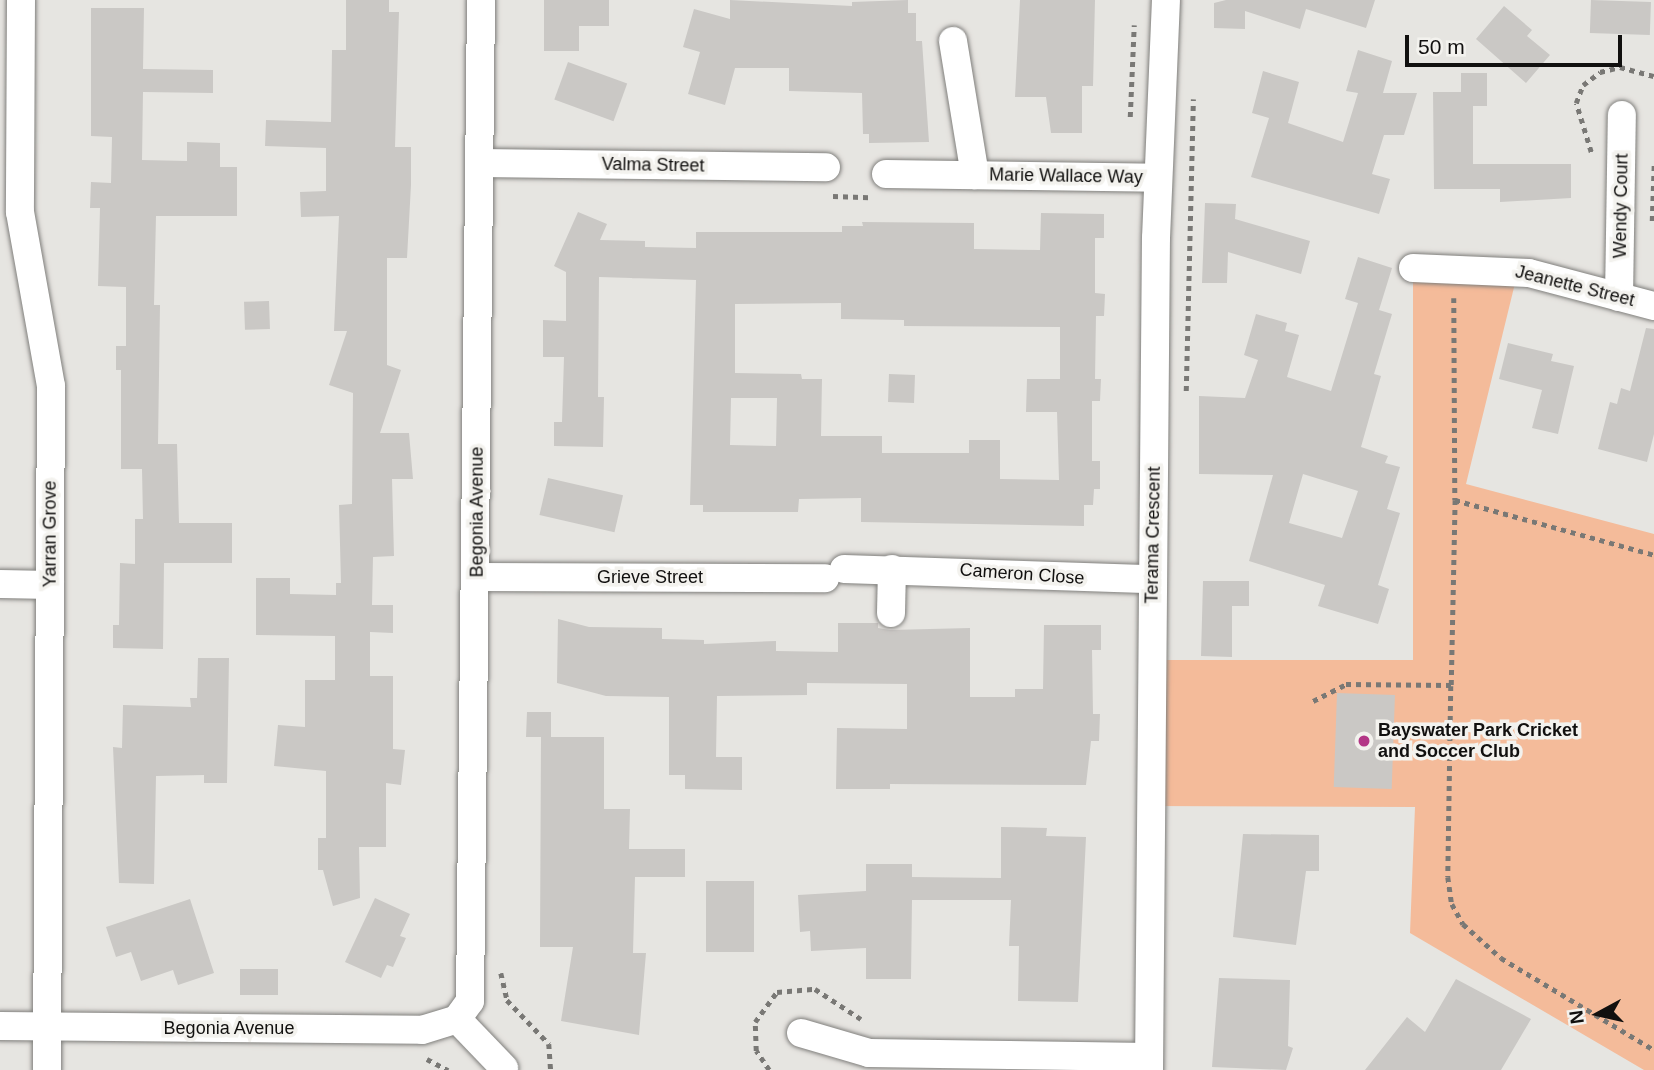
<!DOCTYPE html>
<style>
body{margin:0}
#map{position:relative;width:1654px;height:1070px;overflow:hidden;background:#e6e5e1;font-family:Helvetica,sans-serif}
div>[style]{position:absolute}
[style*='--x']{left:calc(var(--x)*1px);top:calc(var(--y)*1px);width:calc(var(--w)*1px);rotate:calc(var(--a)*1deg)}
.green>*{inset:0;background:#f4bb9a}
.building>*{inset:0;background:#cac8c5;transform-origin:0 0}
.path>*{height:4.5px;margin-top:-2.25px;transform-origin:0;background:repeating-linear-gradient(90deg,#797875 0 5px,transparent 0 10px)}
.roads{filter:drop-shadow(0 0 2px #807f7c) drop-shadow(0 0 2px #807f7c)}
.minor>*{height:28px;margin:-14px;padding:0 14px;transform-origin:14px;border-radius:14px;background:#fff}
.dots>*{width:19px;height:19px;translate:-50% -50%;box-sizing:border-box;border:4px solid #f3f2ee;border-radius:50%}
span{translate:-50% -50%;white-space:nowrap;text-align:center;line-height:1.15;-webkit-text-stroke:7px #f3f2ee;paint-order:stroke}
.street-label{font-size:18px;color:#11100f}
.poi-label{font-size:18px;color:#11100f;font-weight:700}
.left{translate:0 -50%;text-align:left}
.north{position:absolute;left:1563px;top:979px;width:70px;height:70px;-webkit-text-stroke:5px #f3f2ee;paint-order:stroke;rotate:262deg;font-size:19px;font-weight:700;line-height:28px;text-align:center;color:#11100f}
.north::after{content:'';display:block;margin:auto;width:24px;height:32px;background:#11100f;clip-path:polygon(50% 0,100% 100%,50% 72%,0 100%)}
.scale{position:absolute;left:1405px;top:35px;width:217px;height:32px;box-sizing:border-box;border:4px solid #11100f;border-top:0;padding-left:9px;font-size:21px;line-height:24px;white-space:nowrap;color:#11100f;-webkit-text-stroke:5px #f3f2ee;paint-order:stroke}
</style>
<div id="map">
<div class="green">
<div style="clip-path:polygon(1413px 268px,1518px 271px,1466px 484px,1654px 534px,1654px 1070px,1644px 1070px,1410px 933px,1415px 807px,1151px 806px,1152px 660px,1413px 660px)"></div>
</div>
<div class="building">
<div style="clip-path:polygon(346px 0,389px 0,389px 12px,399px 12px,395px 147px,411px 147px,411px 185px,407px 258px,387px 258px,387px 365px,401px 370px,380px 433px,409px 433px,413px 479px,392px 479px,394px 556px,373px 557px,372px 605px,393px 605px,393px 633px,370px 632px,370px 676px,393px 676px,393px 749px,405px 750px,401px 785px,386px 783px,386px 847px,359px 847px,360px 898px,333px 906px,323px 870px,318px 870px,318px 838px,326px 838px,326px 771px,274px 766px,278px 725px,305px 727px,305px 680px,335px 680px,335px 636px,256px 635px,256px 578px,290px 578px,290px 594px,336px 595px,336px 583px,341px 583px,339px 505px,352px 504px,353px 393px,329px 385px,347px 331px,334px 331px,339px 216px,301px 217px,300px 192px,326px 191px,326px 148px,265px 146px,266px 120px,331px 122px,332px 50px,346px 50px)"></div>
<div style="clip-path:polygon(544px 0,609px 0,609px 26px,579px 26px,579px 51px,544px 51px)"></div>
<div style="clip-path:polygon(730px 0,852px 6px,852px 2px,908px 0,908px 13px,916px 13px,916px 41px,922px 41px,929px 142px,869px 143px,869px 134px,863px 134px,862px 93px,789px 91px,789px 68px,735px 68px,725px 105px,688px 94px,700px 52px,683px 47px,694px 9px,730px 19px)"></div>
<div style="clip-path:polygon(1020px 0,1095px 0,1093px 86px,1082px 86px,1082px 133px,1051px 133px,1046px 97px,1015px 97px)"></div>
<div style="clip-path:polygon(1226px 0,1375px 0,1366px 28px,1306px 9px,1300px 29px,1245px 11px,1245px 29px,1214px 28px,1214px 3px)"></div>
<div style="left:1591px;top:0;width:60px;height:33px;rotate:2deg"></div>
<div style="clip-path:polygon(1504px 6px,1532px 30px,1527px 36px,1550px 55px,1526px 83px,1476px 39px)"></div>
<div style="clip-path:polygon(91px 8px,144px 8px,143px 69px,213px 70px,213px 93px,143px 92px,142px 160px,187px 161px,187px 142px,220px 143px,220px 167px,237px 167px,237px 216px,156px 216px,154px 305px,160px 305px,158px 444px,177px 444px,179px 523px,232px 523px,232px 563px,164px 563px,163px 649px,113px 648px,113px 625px,119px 625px,120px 563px,135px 564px,135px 519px,143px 519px,142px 469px,121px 469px,121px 370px,116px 370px,116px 346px,126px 346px,126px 287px,98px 286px,100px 208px,90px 208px,91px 182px,111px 183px,112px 137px,91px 136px)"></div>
<div style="clip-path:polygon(1358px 50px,1392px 61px,1383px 93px,1417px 93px,1404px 135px,1384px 135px,1372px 174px,1390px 179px,1379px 214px,1251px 177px,1269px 118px,1252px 113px,1263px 71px,1299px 82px,1288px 123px,1343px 142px,1358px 93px,1346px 91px)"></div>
<div style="left:568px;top:62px;width:63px;height:40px;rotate:20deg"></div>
<div style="clip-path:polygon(1461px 73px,1487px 73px,1487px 106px,1473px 106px,1473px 164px,1571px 164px,1571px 198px,1500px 202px,1500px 189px,1434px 189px,1433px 92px,1461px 92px)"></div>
<div style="clip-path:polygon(1205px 203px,1236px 204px,1235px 219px,1310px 241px,1301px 274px,1228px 252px,1227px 283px,1202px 283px)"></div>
<div style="clip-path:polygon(evenodd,578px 212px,607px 224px,600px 240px,645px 241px,645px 247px,696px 248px,696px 232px,842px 232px,842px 226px,863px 226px,862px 222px,974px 223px,974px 249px,1040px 250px,1041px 213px,1104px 214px,1104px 238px,1095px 238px,1095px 293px,1105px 294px,1104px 316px,1096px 316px,1095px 379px,1101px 379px,1100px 401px,1092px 401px,1092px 461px,1100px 461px,1100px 489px,1094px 489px,1093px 505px,1084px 505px,1084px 526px,861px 522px,861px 498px,799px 499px,798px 512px,703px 512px,703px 505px,690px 505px,696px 280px,599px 277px,598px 397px,604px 397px,603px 447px,554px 446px,554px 422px,562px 422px,564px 357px,543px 357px,543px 320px,566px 321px,566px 272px,554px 266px,578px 212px,841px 303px,841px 319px,904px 320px,904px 326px,1060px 327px,1060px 379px,1027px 379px,1026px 412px,1057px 412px,1059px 480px,1000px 479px,1000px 440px,969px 440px,969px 453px,882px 453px,882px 436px,821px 436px,822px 379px,802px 379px,801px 374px,735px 373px,735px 304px,841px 303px,578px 212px,731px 398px,777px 398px,776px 446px,730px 445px,731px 398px)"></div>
<div style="clip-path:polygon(evenodd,1358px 257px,1392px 268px,1379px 310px,1392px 314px,1374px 374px,1381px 376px,1361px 447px,1388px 456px,1385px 463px,1400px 467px,1387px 509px,1400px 513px,1378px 585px,1389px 589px,1378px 624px,1318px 606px,1325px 585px,1249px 561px,1273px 475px,1199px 474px,1199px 396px,1245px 398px,1258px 360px,1244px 355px,1256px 314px,1287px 323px,1285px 331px,1299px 335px,1287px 377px,1331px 391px,1358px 303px,1345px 299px,1358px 257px,1303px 474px,1358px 491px,1342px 538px,1289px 523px,1303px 474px)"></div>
<div style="left:269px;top:301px;width:28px;height:25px;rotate:88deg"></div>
<div style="clip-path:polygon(1646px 328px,1654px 329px,1654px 434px,1647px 462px,1598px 449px,1610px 402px,1617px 404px,1621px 388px,1630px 391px)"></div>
<div style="clip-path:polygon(1508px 343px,1553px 354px,1551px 361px,1574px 366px,1558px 434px,1532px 428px,1542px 390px,1499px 379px)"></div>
<div style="left:889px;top:374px;width:26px;height:28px;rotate:2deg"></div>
<div style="left:548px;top:478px;width:77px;height:38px;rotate:13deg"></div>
<div style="clip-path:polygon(1203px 581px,1249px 581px,1249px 606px,1232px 606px,1232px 657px,1201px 656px)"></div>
<div style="clip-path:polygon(558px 619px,589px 627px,662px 628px,662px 639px,704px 640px,704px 644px,776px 641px,776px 651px,838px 652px,838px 623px,878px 623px,878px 628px,890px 630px,970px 628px,970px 697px,1015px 697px,1015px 689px,1043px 689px,1044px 625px,1101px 625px,1101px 650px,1092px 650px,1093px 714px,1100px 714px,1099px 741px,1091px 741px,1086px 785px,890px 784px,890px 789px,836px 789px,837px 728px,907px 729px,907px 684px,807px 683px,807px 695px,717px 696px,716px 757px,742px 757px,742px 790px,685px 789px,685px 775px,669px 775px,669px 697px,606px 696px,557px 683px)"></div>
<div style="clip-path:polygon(198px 658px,229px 658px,227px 783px,204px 783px,204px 775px,156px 776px,154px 884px,119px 883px,113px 747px,122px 748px,123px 705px,191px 707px,190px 698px,197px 698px)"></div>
<div style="left:1337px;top:693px;width:58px;height:94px;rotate:2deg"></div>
<div style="clip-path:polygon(527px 712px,551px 712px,551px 737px,604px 737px,604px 809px,630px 809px,629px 849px,685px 849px,685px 877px,635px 877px,633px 953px,646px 953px,639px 1035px,561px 1021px,573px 947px,540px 947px,541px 737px,526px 737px)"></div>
<div style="clip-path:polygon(1001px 827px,1047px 828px,1046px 836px,1086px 837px,1078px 1002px,1018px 1001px,1019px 946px,1009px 946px,1011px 900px,912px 900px,911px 979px,866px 979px,866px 948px,811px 951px,810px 931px,800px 932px,798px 895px,866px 891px,866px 864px,912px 864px,912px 877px,1001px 878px)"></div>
<div style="clip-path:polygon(1243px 834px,1319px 835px,1319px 871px,1306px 871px,1296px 945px,1233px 937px)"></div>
<div style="left:706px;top:881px;width:48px;height:71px"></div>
<div style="clip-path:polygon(375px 898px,410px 914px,400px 936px,406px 938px,393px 967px,387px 965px,381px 978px,345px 962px)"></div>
<div style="clip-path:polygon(190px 899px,214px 973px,178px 985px,173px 970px,141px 981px,131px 952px,116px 957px,106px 927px)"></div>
<div style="left:240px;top:969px;width:38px;height:26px"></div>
<div style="clip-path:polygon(1219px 978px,1290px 980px,1288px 1046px,1293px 1048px,1286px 1070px,1212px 1067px)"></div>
<div style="clip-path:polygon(1456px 979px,1531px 1019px,1501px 1070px,1365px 1070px,1407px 1017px,1425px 1032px)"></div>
</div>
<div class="path">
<div style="--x:1130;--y:117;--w:92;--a:-87.5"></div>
<div style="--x:1591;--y:152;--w:51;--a:-107"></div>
<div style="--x:1576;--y:103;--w:19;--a:-69"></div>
<div style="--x:1583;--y:85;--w:21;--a:-37"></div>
<div style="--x:1600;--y:72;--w:21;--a:-14"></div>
<div style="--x:1620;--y:67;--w:35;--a:15"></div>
<div style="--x:833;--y:196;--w:36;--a:2"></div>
<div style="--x:1652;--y:221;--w:57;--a:-88"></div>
<div style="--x:1454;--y:298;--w:202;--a:89.7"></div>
<div style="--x:1186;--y:391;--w:292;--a:-88.6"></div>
<div style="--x:1451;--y:686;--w:191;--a:90.9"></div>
<div style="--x:1448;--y:877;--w:27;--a:82"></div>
<div style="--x:1452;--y:904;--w:23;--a:61"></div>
<div style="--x:1463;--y:924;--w:51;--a:41.8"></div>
<div style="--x:1501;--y:958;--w:179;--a:31"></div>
<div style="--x:1313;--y:701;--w:37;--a:-27"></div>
<div style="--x:1346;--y:684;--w:105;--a:0.5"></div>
<div style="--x:1451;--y:685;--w:185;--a:-88.8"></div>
<div style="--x:1455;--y:500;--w:206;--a:15.4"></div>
<div style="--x:501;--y:973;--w:28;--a:77"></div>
<div style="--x:507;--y:1000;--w:61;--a:46.3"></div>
<div style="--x:549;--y:1044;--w:26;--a:86"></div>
<div style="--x:427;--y:1059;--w:24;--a:28"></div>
<div style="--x:769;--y:1070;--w:23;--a:-124"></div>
<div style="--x:756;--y:1051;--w:29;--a:-92"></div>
<div style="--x:755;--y:1022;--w:37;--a:-54"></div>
<div style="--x:777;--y:992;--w:38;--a:-5"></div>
<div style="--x:815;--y:989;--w:55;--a:33.1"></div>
</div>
<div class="roads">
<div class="minor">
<div style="--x:21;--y:0;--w:212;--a:90.3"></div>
<div style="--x:20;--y:212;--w:177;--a:79.9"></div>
<div style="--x:51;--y:386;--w:684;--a:90.34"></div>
<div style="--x:953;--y:41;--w:136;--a:80.7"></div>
<div style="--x:480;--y:163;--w:346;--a:0.7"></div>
<div style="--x:886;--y:174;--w:272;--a:0.8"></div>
<div style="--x:1413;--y:268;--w:116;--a:2.5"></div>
<div style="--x:1529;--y:273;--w:129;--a:14.8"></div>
<div style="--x:1619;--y:297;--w:182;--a:-89.1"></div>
<div style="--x:844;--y:569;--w:308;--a:1.9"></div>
<div style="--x:476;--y:577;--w:349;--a:0.2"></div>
<div style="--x:0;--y:584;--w:50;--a:1.1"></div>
<div style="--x:891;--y:613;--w:44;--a:-88.7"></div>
<div style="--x:457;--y:1019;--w:68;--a:46.2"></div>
<div style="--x:0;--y:1026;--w:422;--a:0.5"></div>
<div style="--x:422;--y:1030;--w:37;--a:-17"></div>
<div style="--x:457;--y:1019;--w:22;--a:-54"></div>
<div style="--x:470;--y:1001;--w:1001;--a:-89.37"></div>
<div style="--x:801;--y:1033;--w:71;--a:16.4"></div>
<div style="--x:869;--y:1053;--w:280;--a:0.8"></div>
<div style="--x:1149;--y:1070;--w:832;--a:-89.52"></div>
<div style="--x:1156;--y:238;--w:238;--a:-87.6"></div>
</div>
</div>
<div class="dots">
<div style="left:1364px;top:741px;background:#b33686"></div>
</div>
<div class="street-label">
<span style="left:653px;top:165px;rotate:1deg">Valma Street</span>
<span style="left:1066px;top:176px;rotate:1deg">Marie Wallace Way</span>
<span style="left:1621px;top:206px;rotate:-89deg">Wendy Court</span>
<span style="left:1575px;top:286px;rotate:14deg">Jeanette Street</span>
<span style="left:477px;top:512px;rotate:-90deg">Begonia Avenue</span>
<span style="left:50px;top:534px;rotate:-90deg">Yarran Grove</span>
<span style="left:1153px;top:535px;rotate:-89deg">Terama Crescent</span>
<span style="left:1022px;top:574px;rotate:4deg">Cameron Close</span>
<span style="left:650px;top:577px">Grieve Street</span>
<span style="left:229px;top:1028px">Begonia Avenue</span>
</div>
<div class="poi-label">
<span class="left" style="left:1378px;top:741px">Bayswater Park Cricket<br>and Soccer Club</span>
</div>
<div class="north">N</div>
<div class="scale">50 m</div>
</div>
